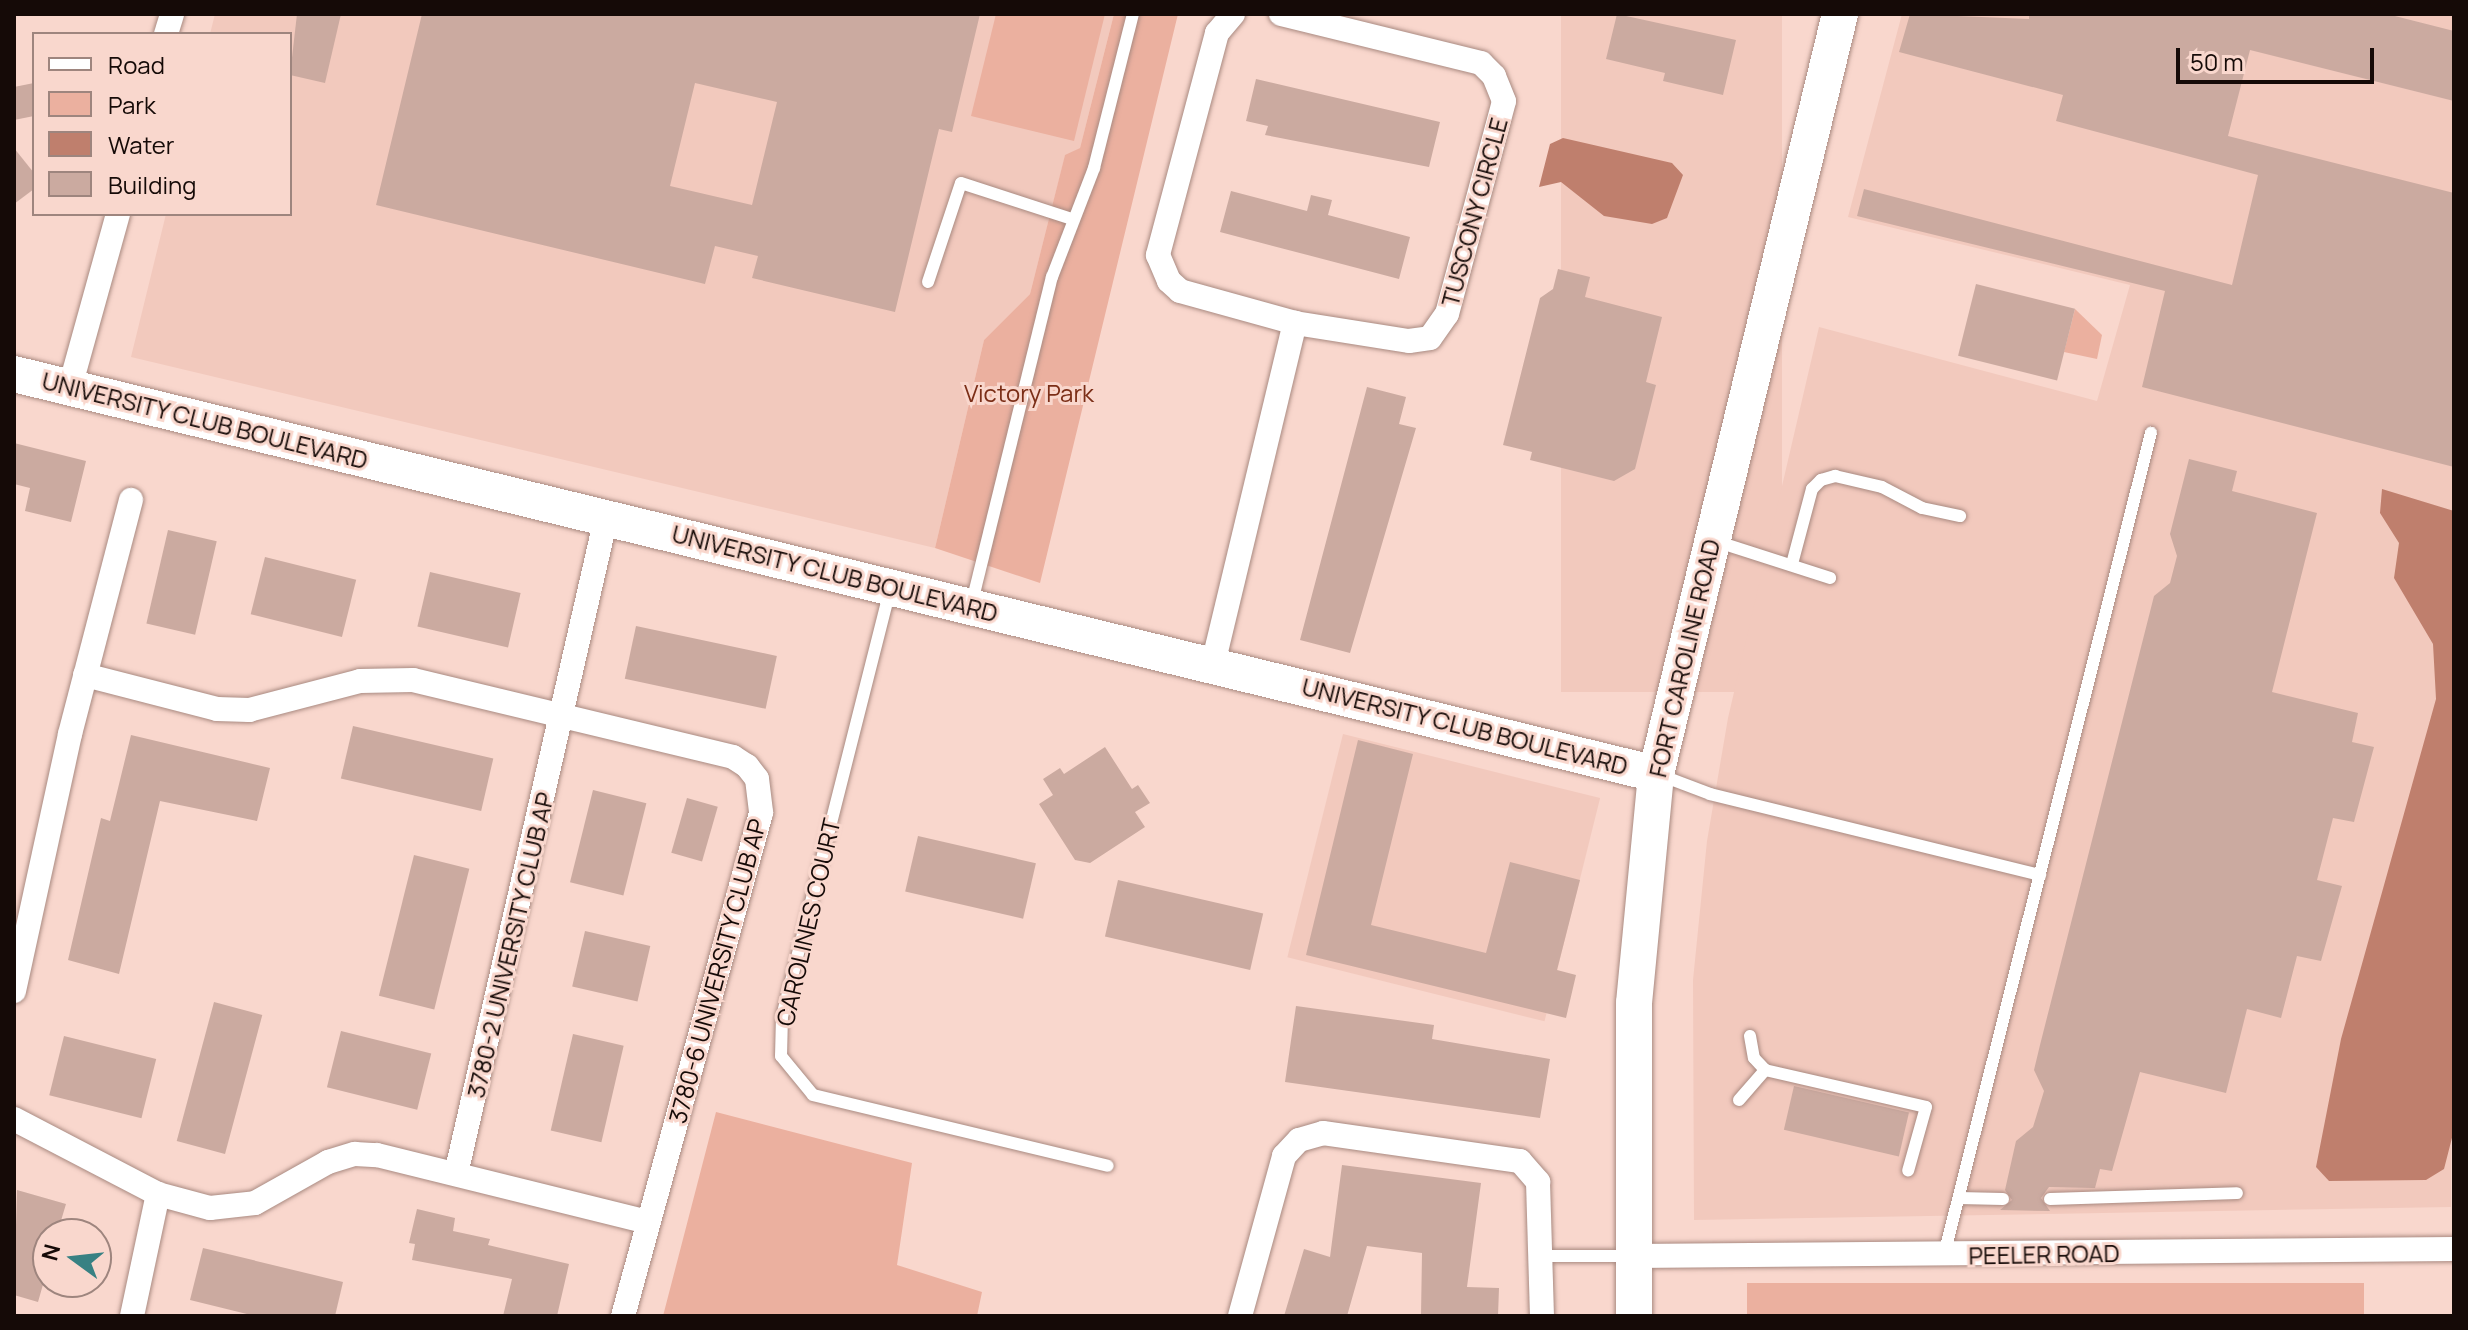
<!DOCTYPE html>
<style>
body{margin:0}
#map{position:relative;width:2468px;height:1330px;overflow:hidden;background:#f9d7cd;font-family:Manrope,sans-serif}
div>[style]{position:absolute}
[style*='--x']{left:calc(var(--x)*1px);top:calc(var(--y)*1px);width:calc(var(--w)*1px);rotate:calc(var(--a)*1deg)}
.built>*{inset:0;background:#f2c9bd;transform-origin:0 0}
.green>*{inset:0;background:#ebb09f;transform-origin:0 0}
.water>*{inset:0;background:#bf7f6d}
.building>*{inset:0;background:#cbaaa0;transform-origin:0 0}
.roads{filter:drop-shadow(0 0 2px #a98a81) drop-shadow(0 0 2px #a98a81)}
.lane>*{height:12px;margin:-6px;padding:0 6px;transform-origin:6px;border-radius:6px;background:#fff}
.street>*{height:24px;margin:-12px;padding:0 12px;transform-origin:12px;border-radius:12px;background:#fff}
.secondary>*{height:36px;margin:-18px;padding:0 18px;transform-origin:18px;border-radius:18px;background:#fff}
span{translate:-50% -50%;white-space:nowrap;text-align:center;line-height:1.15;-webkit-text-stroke:6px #f9d7cd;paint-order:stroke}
.street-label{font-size:24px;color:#150a07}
.park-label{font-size:24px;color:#7b2e17}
.frame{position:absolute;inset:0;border:16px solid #150a07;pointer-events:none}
.legend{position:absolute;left:32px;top:32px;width:260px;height:184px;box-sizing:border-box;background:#f9d7cd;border:2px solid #9e857e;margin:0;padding:10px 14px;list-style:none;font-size:24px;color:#150a07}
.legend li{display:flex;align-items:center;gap:16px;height:40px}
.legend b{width:40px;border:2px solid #9e857e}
.north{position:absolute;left:32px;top:1218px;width:80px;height:80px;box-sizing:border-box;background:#f9d7cd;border:2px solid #9e857e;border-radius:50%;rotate:285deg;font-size:22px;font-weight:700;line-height:32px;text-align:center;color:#150a07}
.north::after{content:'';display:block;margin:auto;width:28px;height:36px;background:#388183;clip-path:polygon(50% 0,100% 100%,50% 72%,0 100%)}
.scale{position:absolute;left:2176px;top:48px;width:198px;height:36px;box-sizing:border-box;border:4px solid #150a07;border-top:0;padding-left:10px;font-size:24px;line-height:28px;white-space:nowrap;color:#150a07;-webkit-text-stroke:6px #f9d7cd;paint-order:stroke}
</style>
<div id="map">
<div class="built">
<div style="clip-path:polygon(215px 14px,1114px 14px,1080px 148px,1065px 156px,1030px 294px,984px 340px,935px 548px,131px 357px,166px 214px,290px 214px,290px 34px,210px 34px)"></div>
<div style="left:1561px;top:14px;width:221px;height:678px"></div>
<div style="clip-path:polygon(1902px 14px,2454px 14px,2451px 1207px,1694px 1220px,1693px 980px,1707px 841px,1728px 718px,1819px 327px,2097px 401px,2130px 285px,1848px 217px)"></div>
<div style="left:1343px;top:734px;width:265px;height:230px;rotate:14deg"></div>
</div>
<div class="green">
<div style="clip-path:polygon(996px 14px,1105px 14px,1074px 141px,971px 116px)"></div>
<div style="clip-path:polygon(1114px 14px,1178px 14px,1040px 583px,935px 548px,984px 340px,1030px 294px,1065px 155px,1080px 148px)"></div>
<div style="clip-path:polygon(2075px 309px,2102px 335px,2097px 359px,2064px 352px)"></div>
<div style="clip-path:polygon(716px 1112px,912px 1163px,897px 1265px,982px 1292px,977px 1316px,663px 1316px)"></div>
<div style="left:1747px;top:1283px;width:617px;height:43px"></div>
</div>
<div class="water">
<div style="clip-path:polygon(1563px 138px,1672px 163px,1683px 175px,1667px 218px,1652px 224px,1604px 216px,1561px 182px,1539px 187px,1550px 144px)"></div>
<div style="clip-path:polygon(2382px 489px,2454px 511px,2454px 1130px,2444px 1169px,2426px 1180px,2329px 1181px,2316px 1167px,2341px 1039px,2436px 699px,2433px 644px,2394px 578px,2399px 543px,2380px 513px)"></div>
</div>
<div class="building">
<div style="clip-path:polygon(297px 14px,341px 14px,325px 83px,290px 75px)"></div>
<div style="clip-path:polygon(evenodd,422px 14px,980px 14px,952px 132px,939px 129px,895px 312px,752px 278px,758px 256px,715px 246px,705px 284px,376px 205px,422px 14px,695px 83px,777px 102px,752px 205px,670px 186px,695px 83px)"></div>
<div style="clip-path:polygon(1617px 14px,1736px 40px,1723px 95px,1663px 81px,1665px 73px,1606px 59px)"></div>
<div style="clip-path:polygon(1910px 14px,2029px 19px,2029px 14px,2387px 14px,2454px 31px,2454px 101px,2250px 50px,2228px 136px,2454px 193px,2454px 467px,2142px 387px,2165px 291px,1857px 216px,1864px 189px,2232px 285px,2258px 175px,2056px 121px,2063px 95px,1899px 52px)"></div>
<div style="clip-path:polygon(1256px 79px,1440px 122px,1429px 167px,1265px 135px,1268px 126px,1246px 121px)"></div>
<div style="clip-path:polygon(34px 83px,34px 116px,14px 120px,14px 87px)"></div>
<div style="clip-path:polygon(14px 148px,34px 173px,34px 189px,14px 204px)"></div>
<div style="clip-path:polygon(1231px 191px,1307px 211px,1311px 195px,1332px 200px,1328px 215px,1410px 237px,1399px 279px,1220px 232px)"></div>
<div style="clip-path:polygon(1558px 269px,1590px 277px,1585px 297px,1662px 317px,1646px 382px,1656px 385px,1635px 469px,1614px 481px,1530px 460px,1532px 452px,1503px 445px,1540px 298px,1553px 289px)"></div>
<div style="left:1976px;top:284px;width:102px;height:74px;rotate:14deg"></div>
<div style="clip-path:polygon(1367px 387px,1406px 397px,1399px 424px,1416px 428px,1350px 653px,1300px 640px)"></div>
<div style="clip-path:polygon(14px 443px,86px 461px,71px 522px,25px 511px,30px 488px,14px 484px)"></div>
<div style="clip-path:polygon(2189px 459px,2237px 471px,2232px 491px,2317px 513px,2272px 692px,2358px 713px,2352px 742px,2374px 747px,2354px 822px,2333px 818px,2317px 880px,2342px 886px,2321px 961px,2297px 956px,2281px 1018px,2247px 1009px,2226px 1093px,2140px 1072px,2112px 1171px,2100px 1169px,2095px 1188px,2049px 1187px,2041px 1198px,2050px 1211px,2000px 1210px,2012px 1200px,2005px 1190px,2016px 1141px,2033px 1127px,2044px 1091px,2034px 1070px,2040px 1045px,2154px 596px,2170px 583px,2177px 556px,2170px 534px)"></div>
<div style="left:168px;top:530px;width:50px;height:96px;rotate:13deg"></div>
<div style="left:265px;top:557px;width:94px;height:59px;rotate:14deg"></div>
<div style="left:430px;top:572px;width:93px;height:56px;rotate:13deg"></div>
<div style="left:636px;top:626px;width:144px;height:54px;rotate:12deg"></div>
<div style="left:353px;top:726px;width:144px;height:54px;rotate:13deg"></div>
<div style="clip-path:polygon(131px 735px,270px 768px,257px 821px,160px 801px,119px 974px,68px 960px,101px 818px,110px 821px)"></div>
<div style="clip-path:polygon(1358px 740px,1413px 754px,1371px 925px,1486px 953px,1510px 862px,1580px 880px,1557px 970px,1576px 975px,1566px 1018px,1306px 955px)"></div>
<div style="clip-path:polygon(1105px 747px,1132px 789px,1138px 785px,1150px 803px,1135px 812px,1145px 827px,1090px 863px,1075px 860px,1039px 804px,1053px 795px,1043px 779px,1060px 768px,1064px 774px)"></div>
<div style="left:593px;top:790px;width:55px;height:95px;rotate:14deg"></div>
<div style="left:687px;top:798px;width:32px;height:57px;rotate:16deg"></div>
<div style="left:918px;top:836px;width:121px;height:57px;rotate:13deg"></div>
<div style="left:414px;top:855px;width:57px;height:145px;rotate:14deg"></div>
<div style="left:1118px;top:880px;width:149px;height:58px;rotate:13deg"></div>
<div style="left:585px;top:931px;width:67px;height:57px;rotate:13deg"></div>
<div style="left:214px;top:1002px;width:50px;height:144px;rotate:15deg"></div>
<div style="clip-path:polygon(1296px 1006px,1434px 1025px,1432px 1039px,1550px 1059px,1540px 1118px,1285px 1082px)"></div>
<div style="left:341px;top:1031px;width:93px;height:58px;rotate:14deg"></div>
<div style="left:573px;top:1034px;width:52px;height:99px;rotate:13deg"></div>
<div style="left:64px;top:1036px;width:95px;height:61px;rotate:14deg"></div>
<div style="left:1794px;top:1086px;width:118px;height:45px;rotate:13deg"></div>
<div style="clip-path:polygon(1342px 1165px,1481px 1183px,1467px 1287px,1499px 1288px,1498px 1316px,1421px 1316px,1422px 1253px,1367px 1246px,1347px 1316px,1284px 1316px,1304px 1249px,1330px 1257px)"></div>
<div style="clip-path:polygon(17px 1190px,66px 1204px,57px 1234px,48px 1234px,48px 1267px,38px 1302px,14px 1295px)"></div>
<div style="clip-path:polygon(417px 1209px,455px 1218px,453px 1231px,490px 1239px,488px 1245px,569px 1264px,557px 1316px,503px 1316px,512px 1279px,412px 1260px,415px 1244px,409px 1243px)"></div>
<div style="clip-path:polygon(203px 1248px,343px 1282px,335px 1316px,255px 1316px,190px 1300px)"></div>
</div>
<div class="roads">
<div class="lane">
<div style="--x:928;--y:282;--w:104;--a:-71.6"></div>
<div style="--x:961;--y:183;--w:117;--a:18"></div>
<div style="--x:1715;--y:541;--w:121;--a:17.8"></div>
<div style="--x:1792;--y:564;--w:78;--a:-75.1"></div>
<div style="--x:1812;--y:489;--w:13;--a:-45"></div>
<div style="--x:1821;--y:480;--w:15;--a:-16"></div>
<div style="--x:1835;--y:476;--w:48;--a:13.2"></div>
<div style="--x:1882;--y:487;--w:45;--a:27.7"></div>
<div style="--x:1922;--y:508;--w:39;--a:12"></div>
<div style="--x:890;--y:590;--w:439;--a:104.2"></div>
<div style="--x:782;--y:1016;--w:40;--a:91.4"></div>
<div style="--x:781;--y:1056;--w:50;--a:50.6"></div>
<div style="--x:813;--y:1095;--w:303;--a:13.5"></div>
<div style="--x:972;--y:602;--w:335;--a:-76.2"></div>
<div style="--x:1052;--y:277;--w:117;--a:-68.9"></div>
<div style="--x:1094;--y:168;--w:159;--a:-75.8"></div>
<div style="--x:1660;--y:775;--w:53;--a:20.8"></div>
<div style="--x:1710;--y:794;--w:340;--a:13.8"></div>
<div style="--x:1750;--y:1036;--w:22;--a:80"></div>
<div style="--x:1754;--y:1058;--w:16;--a:47"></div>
<div style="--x:1765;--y:1070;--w:165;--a:12.9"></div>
<div style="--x:1926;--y:1107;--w:66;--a:105.7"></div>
<div style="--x:1739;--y:1100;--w:40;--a:-49"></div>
<div style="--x:1959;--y:1198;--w:44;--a:1.3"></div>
<div style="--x:2050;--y:1199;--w:187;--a:-1.8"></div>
<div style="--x:1944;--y:1255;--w:848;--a:-75.87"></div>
<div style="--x:1540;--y:1256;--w:90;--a:0"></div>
</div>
<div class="street">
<div style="--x:1233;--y:14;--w:25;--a:130"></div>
<div style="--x:1217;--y:33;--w:230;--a:104.9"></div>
<div style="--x:1158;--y:255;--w:28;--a:67"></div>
<div style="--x:1169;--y:281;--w:15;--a:42"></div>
<div style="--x:1180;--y:291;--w:119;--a:15.5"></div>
<div style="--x:1295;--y:323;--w:115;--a:9"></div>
<div style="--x:1409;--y:341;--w:21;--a:-8"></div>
<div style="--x:1430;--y:338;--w:29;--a:-55"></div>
<div style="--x:1447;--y:314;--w:220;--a:-75"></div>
<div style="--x:1504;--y:101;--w:27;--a:-112"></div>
<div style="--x:1494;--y:76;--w:18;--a:-135"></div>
<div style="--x:1481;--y:63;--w:206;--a:-166.2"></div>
<div style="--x:166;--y:34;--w:21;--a:-73"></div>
<div style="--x:70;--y:387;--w:180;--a:-74.5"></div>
<div style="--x:1213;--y:664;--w:351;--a:-76.5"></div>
<div style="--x:85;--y:675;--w:136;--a:14.4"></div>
<div style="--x:217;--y:709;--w:32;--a:2"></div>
<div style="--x:249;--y:710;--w:115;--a:-14.6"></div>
<div style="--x:360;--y:681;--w:53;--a:-1.1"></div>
<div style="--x:413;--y:680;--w:329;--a:13.5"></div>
<div style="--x:733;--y:757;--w:17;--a:33"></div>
<div style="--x:747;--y:766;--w:16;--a:52"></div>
<div style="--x:757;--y:779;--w:34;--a:83"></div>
<div style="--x:761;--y:813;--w:522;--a:105.34"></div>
<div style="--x:14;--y:991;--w:263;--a:-77.7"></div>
<div style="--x:70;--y:734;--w:242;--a:-75.4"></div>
<div style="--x:14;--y:1119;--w:162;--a:27.5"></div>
<div style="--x:158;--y:1194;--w:54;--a:15.1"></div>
<div style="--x:210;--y:1208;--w:45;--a:-6.3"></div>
<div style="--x:255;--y:1203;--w:84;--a:-29.3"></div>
<div style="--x:328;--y:1162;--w:28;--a:-17"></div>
<div style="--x:355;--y:1154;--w:22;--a:3"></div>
<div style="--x:377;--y:1155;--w:279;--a:13.9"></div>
<div style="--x:456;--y:1174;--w:673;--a:-77.12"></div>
<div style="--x:1633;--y:1256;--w:821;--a:-0.49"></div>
<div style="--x:132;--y:1316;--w:125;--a:-78"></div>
<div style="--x:1240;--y:1316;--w:166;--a:-74.6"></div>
<div style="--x:1284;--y:1156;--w:22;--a:-47"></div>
<div style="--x:1299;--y:1140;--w:25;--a:-16"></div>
<div style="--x:1323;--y:1133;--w:199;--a:8.1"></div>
<div style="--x:1520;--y:1161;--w:28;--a:49"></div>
<div style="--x:1538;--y:1182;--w:134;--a:88.3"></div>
</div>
<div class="secondary">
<div style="--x:14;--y:374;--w:1690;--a:13.69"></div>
<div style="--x:1634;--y:1316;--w:313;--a:-90"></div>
<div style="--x:1634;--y:1003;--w:230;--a:-84.5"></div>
<div style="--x:1656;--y:774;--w:782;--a:-76.39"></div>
</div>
</div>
<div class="street-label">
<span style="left:1474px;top:212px;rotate:-75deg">TUSCONY CIRCLE</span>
<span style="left:205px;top:420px;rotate:14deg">UNIVERSITY CLUB BOULEVARD</span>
<span style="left:835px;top:573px;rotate:14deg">UNIVERSITY CLUB BOULEVARD</span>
<span style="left:1684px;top:658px;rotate:-77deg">FORT CAROLINE ROAD</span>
<span style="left:1465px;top:726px;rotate:14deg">UNIVERSITY CLUB BOULEVARD</span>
<span style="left:808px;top:922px;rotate:-77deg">CAROLINES COURT</span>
<span style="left:510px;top:945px;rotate:-77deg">3780-2 UNIVERSITY CLUB AP</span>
<span style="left:717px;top:971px;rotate:-75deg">3780-6 UNIVERSITY CLUB AP</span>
<span style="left:2044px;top:1254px;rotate:-1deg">PEELER ROAD</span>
</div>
<div class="park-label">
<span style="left:1029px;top:393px">Victory Park</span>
</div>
<div class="frame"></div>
<ul class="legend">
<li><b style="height:10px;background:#fff"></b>Road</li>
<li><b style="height:22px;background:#ebb09f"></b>Park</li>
<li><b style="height:22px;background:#bf7f6d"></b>Water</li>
<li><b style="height:22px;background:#cbaaa0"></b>Building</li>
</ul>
<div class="north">N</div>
<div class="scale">50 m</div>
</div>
